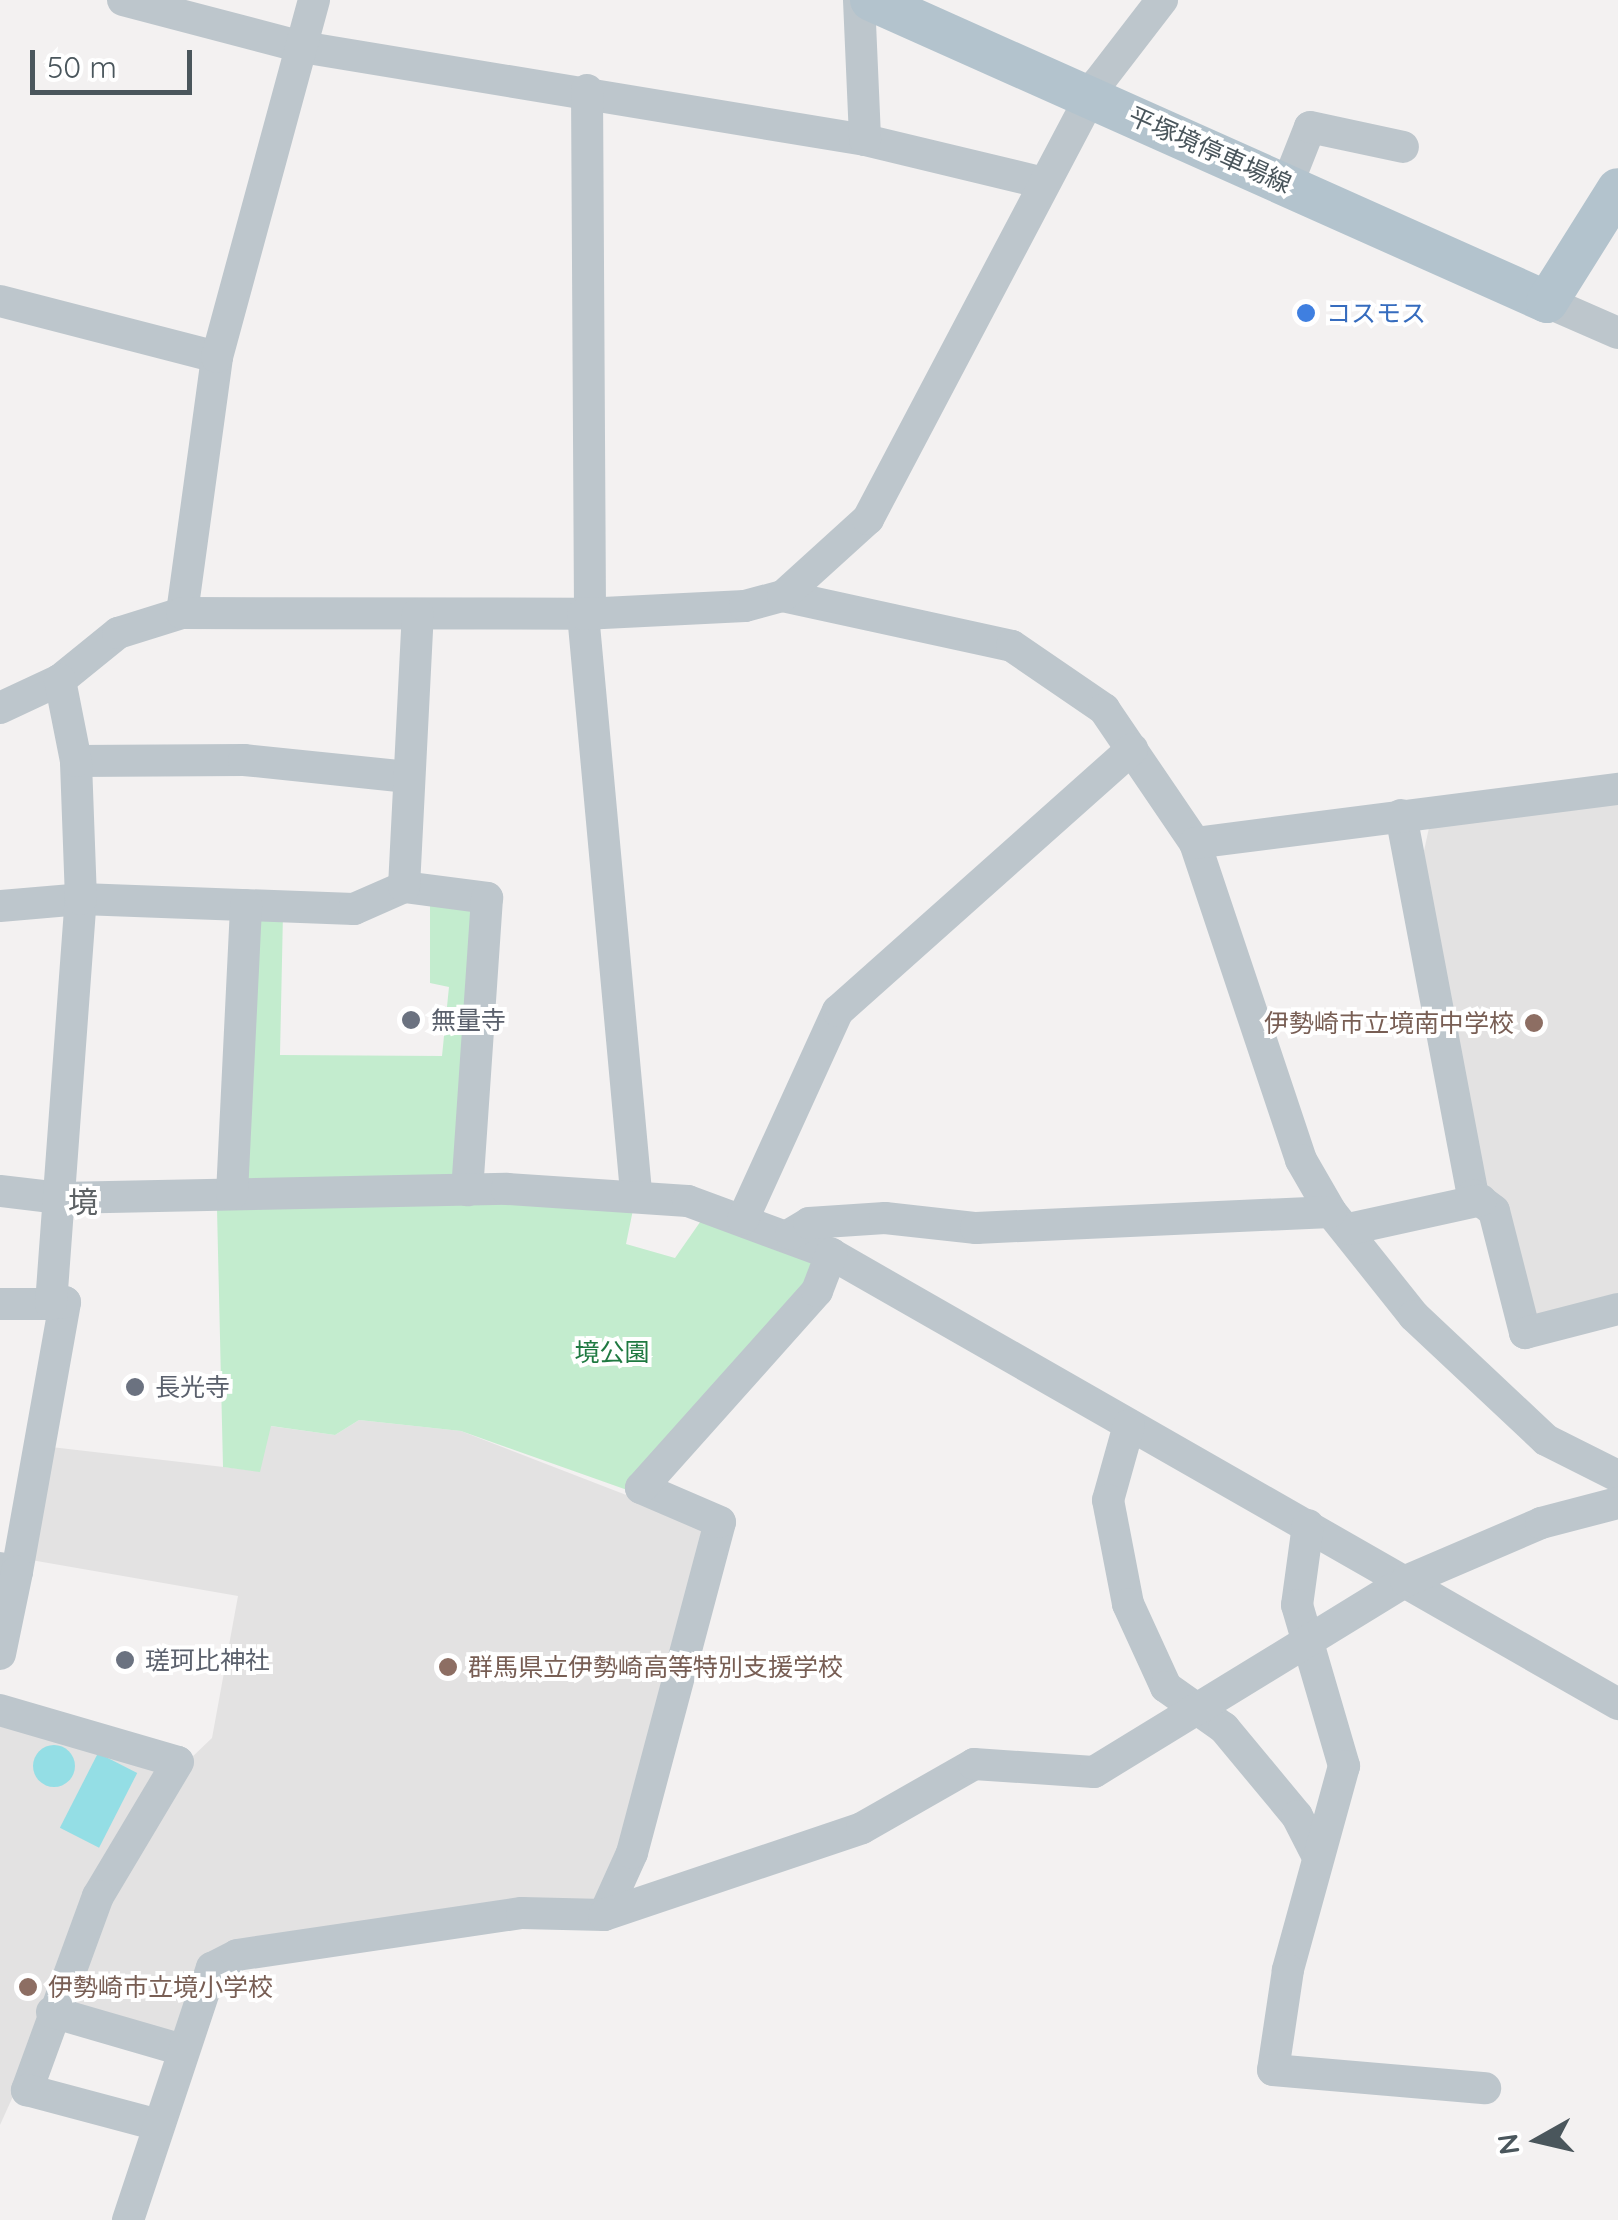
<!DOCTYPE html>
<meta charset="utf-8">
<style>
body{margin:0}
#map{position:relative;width:1618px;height:2220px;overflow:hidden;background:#f3f1f1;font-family:Quicksand,"Noto Sans JP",sans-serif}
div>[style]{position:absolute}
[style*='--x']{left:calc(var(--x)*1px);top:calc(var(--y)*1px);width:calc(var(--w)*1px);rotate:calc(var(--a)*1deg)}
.education>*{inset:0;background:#e3e2e2}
.green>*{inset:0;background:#c3ecce}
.water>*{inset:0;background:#94dee5;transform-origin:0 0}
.round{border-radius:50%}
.minor>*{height:32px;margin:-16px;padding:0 16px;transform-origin:16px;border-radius:16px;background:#bdc6cc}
.major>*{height:42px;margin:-21px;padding:0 21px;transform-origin:21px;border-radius:21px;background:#b3c3cd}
.dots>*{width:28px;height:28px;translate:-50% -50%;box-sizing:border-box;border:5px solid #fff;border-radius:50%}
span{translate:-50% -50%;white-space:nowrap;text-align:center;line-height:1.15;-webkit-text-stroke:8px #fff;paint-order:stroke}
.street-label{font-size:25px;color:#4a565c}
.shop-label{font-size:25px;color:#366cbe}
.left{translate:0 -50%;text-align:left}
.worship-label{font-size:25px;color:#5b616d}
.education-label{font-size:25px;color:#785e54}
.right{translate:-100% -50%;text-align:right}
.park-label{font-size:25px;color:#1f7941}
.quarter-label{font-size:30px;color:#5d6265}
.north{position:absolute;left:1488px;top:2090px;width:100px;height:100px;-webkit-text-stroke:8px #fff;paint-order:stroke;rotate:262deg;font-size:28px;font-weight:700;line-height:40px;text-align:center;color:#4a565c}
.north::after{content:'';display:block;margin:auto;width:35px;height:45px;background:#4a565c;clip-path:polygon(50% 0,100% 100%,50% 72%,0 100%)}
.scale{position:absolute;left:30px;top:50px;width:162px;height:45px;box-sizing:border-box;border:5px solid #4a565c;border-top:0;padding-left:12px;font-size:30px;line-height:35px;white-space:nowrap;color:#4a565c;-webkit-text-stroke:8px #fff;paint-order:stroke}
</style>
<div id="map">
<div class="education">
<div style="clip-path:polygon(1618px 796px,1618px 1302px,1532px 1324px,1479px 1180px,1421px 865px,1430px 823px)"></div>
<div style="clip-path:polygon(359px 1420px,461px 1431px,709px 1527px,624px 1850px,598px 1904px,229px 1949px,175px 2037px,67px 2008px,109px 1894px,190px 1759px,212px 1738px,238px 1596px,31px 1560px,51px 1447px,259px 1471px,270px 1426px,335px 1435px)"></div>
<div style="clip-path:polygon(0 1721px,163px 1765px,0 2125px)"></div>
</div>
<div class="green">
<div style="clip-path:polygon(430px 895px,479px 896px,464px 1178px,239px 1185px,250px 910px,283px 913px,280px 1055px,442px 1056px,449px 987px,430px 983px)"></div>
<div style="clip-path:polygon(635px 1200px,626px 1244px,675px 1258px,705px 1215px,814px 1257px,806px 1291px,630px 1491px,461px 1431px,359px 1420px,335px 1435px,271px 1426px,260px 1472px,223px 1467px,217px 1209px)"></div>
</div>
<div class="water">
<div class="round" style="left:33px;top:1745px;width:42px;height:42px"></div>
<div style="left:98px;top:1753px;width:44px;height:84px;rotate:27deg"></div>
</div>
<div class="minor">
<div style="--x:123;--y:0;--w:185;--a:14.7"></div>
<div style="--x:302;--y:47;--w:571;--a:9.38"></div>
<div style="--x:865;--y:140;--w:184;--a:13.5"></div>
<div style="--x:859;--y:0;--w:140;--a:87.5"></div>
<div style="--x:587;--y:90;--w:523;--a:89.67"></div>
<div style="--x:1287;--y:185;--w:62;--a:-68.4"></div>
<div style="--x:1310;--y:127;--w:95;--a:12.1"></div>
<div style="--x:0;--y:301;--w:224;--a:14.5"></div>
<div style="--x:1547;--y:302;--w:77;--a:23.6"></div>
<div style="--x:783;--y:596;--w:234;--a:12.3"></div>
<div style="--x:1012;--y:646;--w:112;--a:34.4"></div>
<div style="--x:1104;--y:709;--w:162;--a:55.8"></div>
<div style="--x:1195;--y:843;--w:334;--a:71.5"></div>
<div style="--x:1301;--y:1160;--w:60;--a:60"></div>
<div style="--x:1331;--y:1212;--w:133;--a:51.4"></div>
<div style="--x:1414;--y:1316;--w:181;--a:43.2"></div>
<div style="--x:1546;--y:1440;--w:80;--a:26.6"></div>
<div style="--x:182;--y:613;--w:258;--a:-82.2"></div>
<div style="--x:217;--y:357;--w:370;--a:-74.8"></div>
<div style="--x:583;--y:614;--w:580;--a:84.76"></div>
<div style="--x:0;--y:708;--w:66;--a:-25"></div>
<div style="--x:60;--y:680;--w:75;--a:-39"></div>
<div style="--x:118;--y:633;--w:67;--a:-17.4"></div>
<div style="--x:182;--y:613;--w:401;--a:0.1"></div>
<div style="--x:583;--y:614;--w:162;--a:-2.8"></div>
<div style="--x:745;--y:606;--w:39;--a:-15"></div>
<div style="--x:783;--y:596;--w:115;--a:-42.2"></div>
<div style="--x:868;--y:519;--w:493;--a:-62.2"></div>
<div style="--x:1098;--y:83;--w:105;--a:-52.4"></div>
<div style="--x:76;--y:761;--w:168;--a:-0.3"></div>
<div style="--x:244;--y:760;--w:165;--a:5.9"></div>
<div style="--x:1401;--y:815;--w:387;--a:79.3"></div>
<div style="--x:1473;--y:1195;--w:26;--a:37"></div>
<div style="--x:1494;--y:1211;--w:126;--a:75.7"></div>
<div style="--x:1525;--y:1333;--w:96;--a:-14.5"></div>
<div style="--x:1195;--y:843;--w:426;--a:-7.3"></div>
<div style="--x:404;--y:887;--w:84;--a:7.5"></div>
<div style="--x:487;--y:898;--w:293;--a:93.9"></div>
<div style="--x:0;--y:906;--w:81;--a:-4.9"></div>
<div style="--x:81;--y:899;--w:273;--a:2.1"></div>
<div style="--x:354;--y:909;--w:55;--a:-23.7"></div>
<div style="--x:404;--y:887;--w:273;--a:-87.1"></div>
<div style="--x:0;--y:1191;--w:60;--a:6.7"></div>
<div style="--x:60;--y:1198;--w:447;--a:-1.2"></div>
<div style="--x:507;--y:1189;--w:181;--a:3.8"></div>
<div style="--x:688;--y:1201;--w:153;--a:20.3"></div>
<div style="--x:831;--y:1254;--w:907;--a:29.76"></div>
<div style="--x:232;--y:1194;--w:289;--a:-87.2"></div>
<div style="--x:743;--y:1219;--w:229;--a:-65.5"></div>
<div style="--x:838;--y:1011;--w:394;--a:-41.7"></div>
<div style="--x:1349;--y:1229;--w:135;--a:-12.4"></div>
<div style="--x:791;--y:1234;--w:21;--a:-31"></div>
<div style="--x:809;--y:1223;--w:76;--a:-3.8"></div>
<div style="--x:885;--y:1218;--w:92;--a:6.3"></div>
<div style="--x:976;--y:1228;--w:355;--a:-2.6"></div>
<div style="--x:0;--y:1304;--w:51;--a:0"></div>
<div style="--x:1129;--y:1425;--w:78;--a:105.6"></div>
<div style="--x:1108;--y:1500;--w:106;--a:79.1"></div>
<div style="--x:1128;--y:1604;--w:91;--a:65.4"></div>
<div style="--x:1166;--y:1687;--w:71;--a:35.3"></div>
<div style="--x:1224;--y:1728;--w:114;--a:50.3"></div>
<div style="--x:1297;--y:1816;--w:46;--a:62.9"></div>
<div style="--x:1308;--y:1525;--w:81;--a:97.8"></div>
<div style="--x:1297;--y:1605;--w:168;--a:73.7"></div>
<div style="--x:1344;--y:1766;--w:212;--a:105.4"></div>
<div style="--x:1288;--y:1970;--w:101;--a:98.5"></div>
<div style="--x:1273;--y:2070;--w:213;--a:4.9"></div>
<div style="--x:0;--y:1568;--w:17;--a:13"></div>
<div style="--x:17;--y:1572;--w:274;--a:-79.9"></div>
<div style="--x:65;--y:1302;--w:14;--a:172"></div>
<div style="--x:51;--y:1304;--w:406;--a:-85.8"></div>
<div style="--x:81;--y:899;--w:138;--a:-92.1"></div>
<div style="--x:76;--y:761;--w:83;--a:-101.2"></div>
<div style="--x:0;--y:1654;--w:84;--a:-78.3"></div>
<div style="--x:0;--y:1710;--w:185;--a:16.3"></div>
<div style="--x:178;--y:1762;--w:156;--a:120.8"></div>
<div style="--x:98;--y:1896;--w:207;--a:110.1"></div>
<div style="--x:27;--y:2090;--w:132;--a:14.9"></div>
<div style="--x:604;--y:1915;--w:68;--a:-65.7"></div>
<div style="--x:632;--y:1853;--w:342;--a:-75.1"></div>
<div style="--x:720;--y:1522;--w:86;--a:-156.7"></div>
<div style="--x:641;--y:1488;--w:264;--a:-48.2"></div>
<div style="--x:817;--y:1291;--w:40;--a:-69"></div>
<div style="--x:52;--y:2012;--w:132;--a:16.2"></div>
<div style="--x:128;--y:2220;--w:266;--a:-71.6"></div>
<div style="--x:212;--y:1968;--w:28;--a:-27"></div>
<div style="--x:237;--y:1955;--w:288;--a:-8.4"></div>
<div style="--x:522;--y:1913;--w:82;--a:1.4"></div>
<div style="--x:604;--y:1915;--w:272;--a:-18.6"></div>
<div style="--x:862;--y:1828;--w:129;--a:-29.7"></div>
<div style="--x:974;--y:1764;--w:120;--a:3.8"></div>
<div style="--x:1094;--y:1772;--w:366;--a:-31.5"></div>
<div style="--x:1406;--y:1581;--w:147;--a:-23.2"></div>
<div style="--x:1541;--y:1523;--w:80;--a:-14.6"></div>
</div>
<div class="major">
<div style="--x:871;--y:0;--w:740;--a:24.07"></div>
<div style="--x:1547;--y:302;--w:133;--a:-57.9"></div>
</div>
<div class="dots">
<div style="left:1306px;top:313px;background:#3f7fe0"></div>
<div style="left:411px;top:1020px;background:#6b7280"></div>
<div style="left:1534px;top:1023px;background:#8d6e63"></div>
<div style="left:135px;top:1387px;background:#6b7280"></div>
<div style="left:125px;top:1660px;background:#6b7280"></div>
<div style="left:448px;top:1667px;background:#8d6e63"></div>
<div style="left:28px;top:1987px;background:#8d6e63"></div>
</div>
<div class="street-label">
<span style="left:1210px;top:150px;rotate:24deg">平塚境停車場線</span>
</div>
<div class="shop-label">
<span class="left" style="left:1326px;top:313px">コスモス</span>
</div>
<div class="worship-label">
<span class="left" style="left:431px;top:1020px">無量寺</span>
<span class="left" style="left:155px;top:1387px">長光寺</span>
<span class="left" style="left:145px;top:1660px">瑳珂比神社</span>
</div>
<div class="education-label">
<span class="right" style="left:1514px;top:1023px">伊勢崎市立境南中学校</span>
<span class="left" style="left:468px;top:1667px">群馬県立伊勢崎高等特別支援学校</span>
<span class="left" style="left:48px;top:1987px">伊勢崎市立境小学校</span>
</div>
<div class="park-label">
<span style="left:612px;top:1352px">境公園</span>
</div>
<div class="quarter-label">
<span style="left:83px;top:1202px">境</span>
</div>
<div class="north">N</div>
<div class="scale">50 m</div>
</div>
